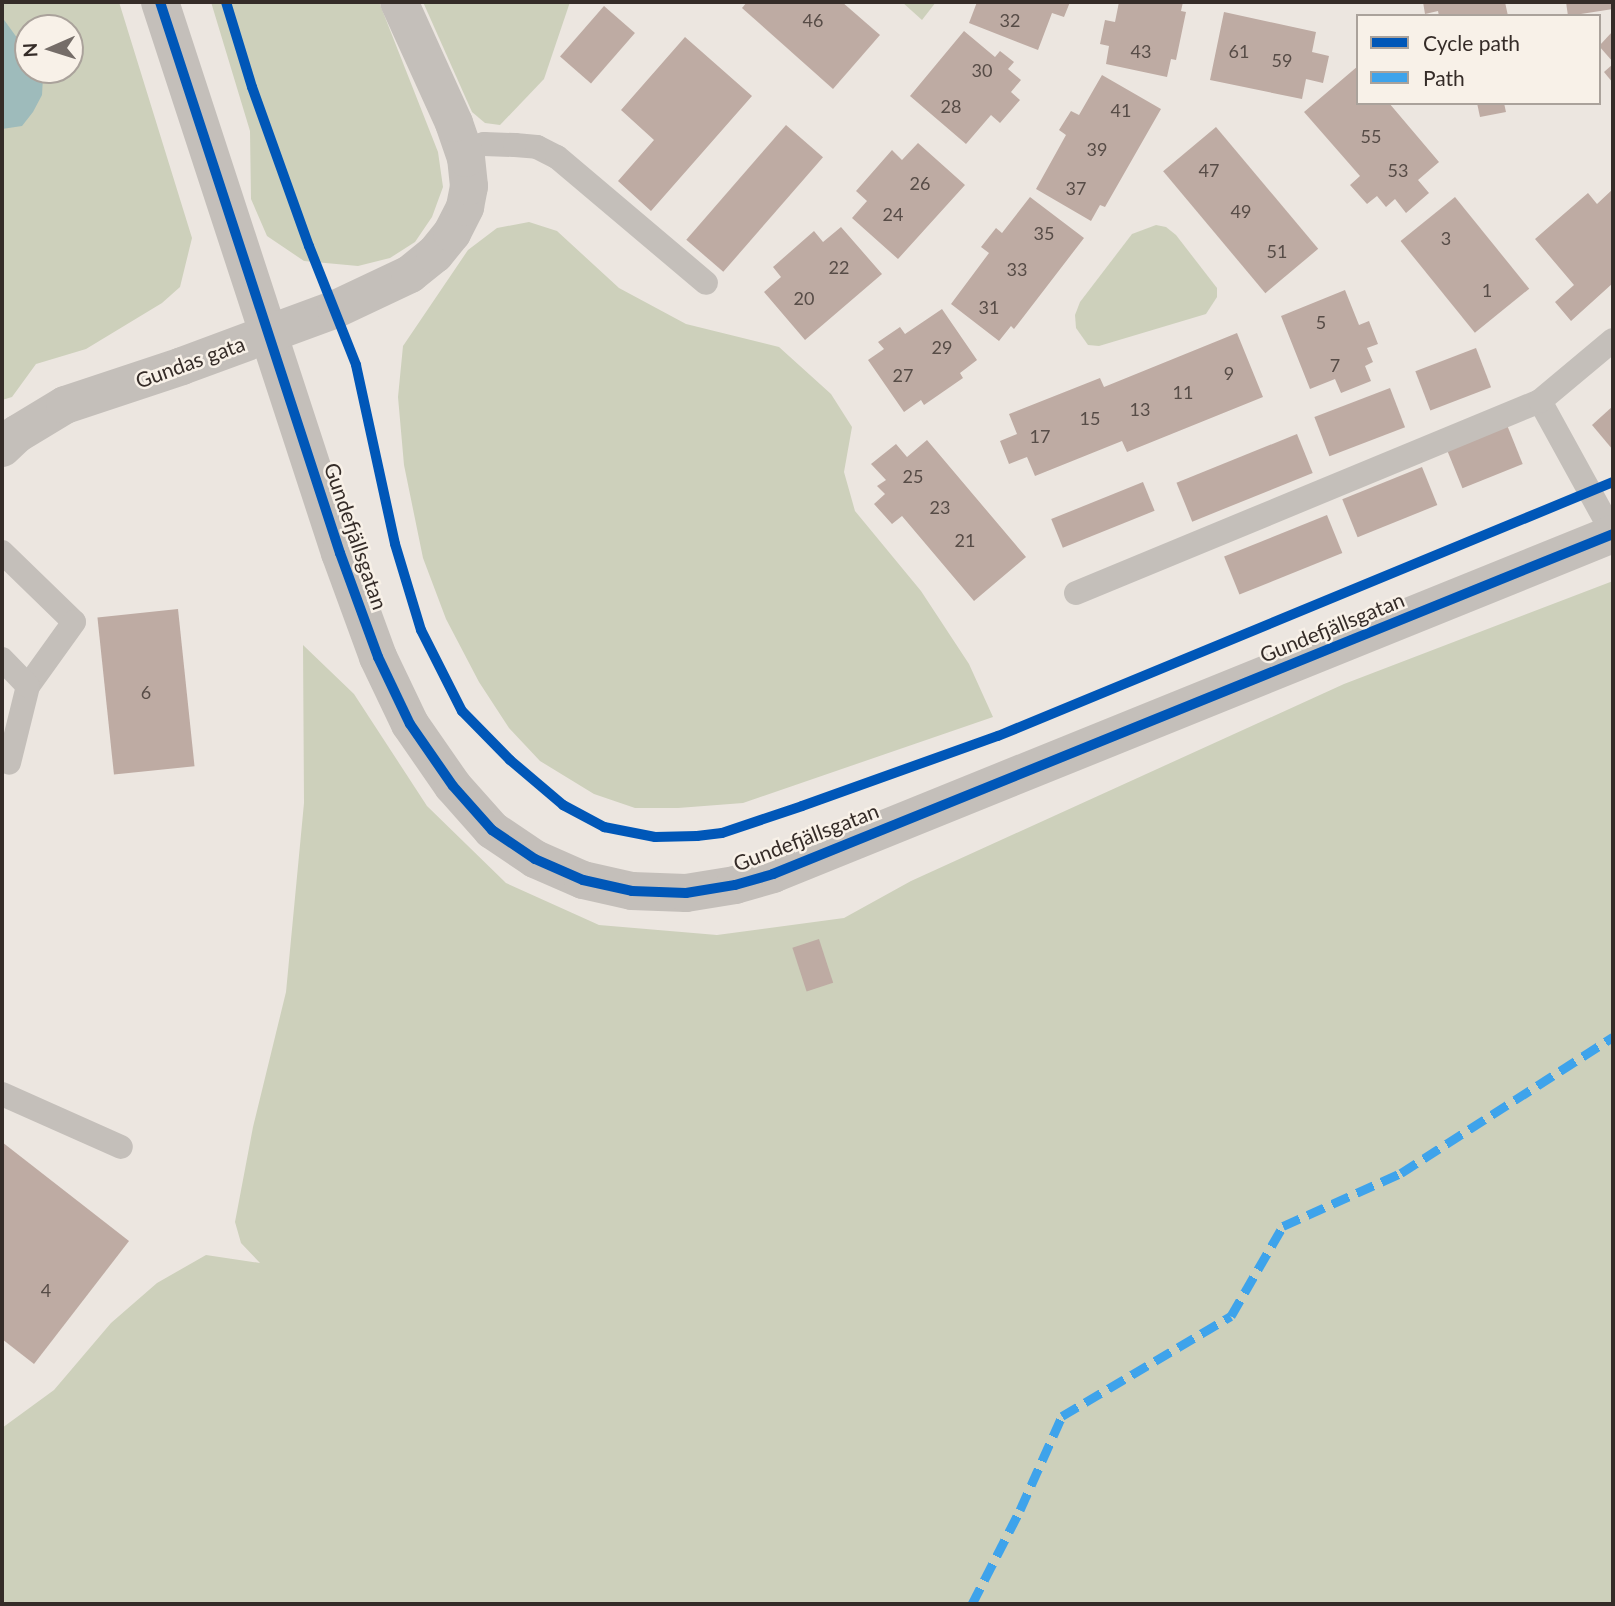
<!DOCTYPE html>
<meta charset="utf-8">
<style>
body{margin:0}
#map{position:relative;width:1615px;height:1606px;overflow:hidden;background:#ece6e0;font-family:Lato,sans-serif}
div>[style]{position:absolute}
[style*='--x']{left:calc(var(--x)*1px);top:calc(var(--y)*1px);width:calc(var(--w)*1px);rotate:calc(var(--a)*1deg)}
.green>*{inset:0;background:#cdd0bb}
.water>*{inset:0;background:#9ebbbb}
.building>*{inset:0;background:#beaba3;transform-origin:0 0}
.lane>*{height:24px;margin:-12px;padding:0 12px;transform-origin:12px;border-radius:12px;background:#c4bfba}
.street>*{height:38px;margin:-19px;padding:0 19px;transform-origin:19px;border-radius:19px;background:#c4bfba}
.quiet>*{height:9px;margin-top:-4.5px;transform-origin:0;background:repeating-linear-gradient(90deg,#3ea3eb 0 18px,transparent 0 27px)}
.cycleway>*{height:10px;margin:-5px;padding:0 5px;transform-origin:5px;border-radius:5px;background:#0057b8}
span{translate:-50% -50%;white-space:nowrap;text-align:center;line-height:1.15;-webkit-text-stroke:5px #f8f1e8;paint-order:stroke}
.number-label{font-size:18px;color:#574c47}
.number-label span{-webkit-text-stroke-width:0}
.street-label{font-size:21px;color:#352c28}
.frame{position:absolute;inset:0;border:4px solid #352c28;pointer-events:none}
.legend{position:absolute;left:1356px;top:14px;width:245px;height:91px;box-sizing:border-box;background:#f8f1e8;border:2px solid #aaa29b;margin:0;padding:9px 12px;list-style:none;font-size:21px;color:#352c28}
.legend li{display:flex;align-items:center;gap:14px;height:35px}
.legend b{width:35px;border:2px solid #aaa29b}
.north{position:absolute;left:14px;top:14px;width:70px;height:70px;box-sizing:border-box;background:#f8f1e8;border:2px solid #aaa29b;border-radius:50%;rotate:267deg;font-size:19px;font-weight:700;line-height:28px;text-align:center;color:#352c28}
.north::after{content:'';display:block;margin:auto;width:24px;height:32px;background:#756d68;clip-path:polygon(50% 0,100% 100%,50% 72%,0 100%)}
</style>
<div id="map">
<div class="green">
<div style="clip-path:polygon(evenodd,2px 2px,119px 2px,192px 238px,180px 287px,162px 303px,86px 349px,36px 364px,12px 397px,2px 400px,2px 2px,28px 28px,70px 28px,70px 70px,28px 70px,28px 28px)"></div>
<div style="clip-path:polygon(211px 2px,379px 2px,438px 152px,443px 187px,432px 217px,415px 242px,390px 258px,358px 266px,304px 261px,267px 236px,251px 199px,250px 131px)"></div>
<div style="clip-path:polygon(423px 2px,570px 2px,544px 79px,500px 125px,485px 123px,472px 112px)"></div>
<div style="clip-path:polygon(902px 2px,936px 2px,922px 20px)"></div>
<div style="clip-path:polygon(529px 222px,557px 231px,619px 288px,686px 324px,779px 347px,831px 394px,852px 427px,844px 472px,855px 511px,921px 591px,969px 664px,993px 717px,743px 803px,678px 808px,635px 808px,594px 794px,540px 761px,509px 728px,479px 682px,446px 619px,423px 558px,404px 465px,398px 397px,403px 346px,468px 250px,497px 228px)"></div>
<div style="clip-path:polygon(1156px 225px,1166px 227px,1176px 235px,1217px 288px,1217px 297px,1206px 314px,1099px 346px,1088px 345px,1076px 328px,1075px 315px,1080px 302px,1132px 234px)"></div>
<div style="clip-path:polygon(1613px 581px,1613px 1604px,2px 1604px,2px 1428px,54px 1390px,111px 1323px,157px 1283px,206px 1255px,260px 1263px,241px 1243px,235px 1222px,253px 1127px,286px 992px,304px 803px,303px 645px,354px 694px,427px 806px,506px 883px,599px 925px,717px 935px,844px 918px,911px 881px,1344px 684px)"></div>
</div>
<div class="water">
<div style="clip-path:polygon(2px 17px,28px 53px,28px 70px,39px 70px,43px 77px,42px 95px,33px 112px,22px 126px,2px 129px)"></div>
</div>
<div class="building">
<div style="clip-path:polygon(747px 2px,842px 2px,880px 35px,833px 89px,742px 8px)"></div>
<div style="clip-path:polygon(977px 2px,1070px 2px,1064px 17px,1052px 13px,1038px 50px,969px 23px)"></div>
<div style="clip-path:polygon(1119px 2px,1183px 2px,1181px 11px,1186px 12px,1176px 60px,1171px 59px,1167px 77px,1106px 64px,1109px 46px,1100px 44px,1105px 20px,1115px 22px)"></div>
<div style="clip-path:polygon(1423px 2px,1505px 2px,1508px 16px,1439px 16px,1438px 11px,1425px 14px)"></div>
<div style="clip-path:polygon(1566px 2px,1613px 2px,1613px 9px,1568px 16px)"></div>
<div style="left:604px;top:6px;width:41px;height:67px;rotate:41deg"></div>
<div style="clip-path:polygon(1224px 12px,1316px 32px,1312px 52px,1329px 56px,1323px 83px,1306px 79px,1302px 99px,1210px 80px)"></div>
<div style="clip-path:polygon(964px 31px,995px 57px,1000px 51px,1014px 62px,1008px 69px,1021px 80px,1011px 92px,1020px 100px,1000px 123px,991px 115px,966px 144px,910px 96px)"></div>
<div style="clip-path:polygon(1613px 31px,1613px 62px,1599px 46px)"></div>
<div style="clip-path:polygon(685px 37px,752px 96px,651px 211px,618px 181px,654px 140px,621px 110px)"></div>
<div style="clip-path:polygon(1613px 64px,1613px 83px,1604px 72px)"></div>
<div style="clip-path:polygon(1358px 66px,1358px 103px,1389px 103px,1439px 162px,1418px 180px,1429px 193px,1406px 213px,1395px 199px,1386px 207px,1377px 196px,1367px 204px,1350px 185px,1360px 176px,1304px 112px)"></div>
<div style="clip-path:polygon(1102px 75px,1161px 109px,1105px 207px,1100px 205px,1091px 221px,1036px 189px,1066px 135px,1059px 130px,1071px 111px,1079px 115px)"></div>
<div style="clip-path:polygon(1477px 103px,1504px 103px,1506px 112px,1480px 117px)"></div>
<div style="left:786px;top:125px;width:49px;height:152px;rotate:41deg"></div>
<div style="left:1216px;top:127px;width:159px;height:69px;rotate:50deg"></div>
<div style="clip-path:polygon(918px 143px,965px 185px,898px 259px,852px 218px,867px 201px,856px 191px,892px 150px,902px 160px)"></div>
<div style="clip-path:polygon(1613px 189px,1613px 283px,1571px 321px,1555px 302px,1574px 285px,1535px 239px,1588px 193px,1597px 204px)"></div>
<div style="clip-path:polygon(1030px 197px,1084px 238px,1014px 329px,1011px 326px,999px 341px,951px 304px,989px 253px,981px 247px,996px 228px,1002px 233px)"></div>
<div style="left:1455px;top:197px;width:118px;height:70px;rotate:51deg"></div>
<div style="clip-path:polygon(841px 227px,882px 274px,805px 340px,764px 292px,781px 277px,773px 267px,814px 231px,823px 242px)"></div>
<div style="clip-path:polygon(1345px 290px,1359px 325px,1369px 321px,1378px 344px,1367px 348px,1373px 362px,1365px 366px,1371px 381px,1341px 393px,1335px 379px,1310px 389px,1281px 316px)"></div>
<div style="clip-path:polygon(942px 309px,977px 360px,960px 373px,963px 378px,924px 405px,921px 400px,904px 412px,868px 360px,884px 349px,878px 342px,900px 327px,905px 334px)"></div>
<div style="clip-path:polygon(1237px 333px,1263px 397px,1127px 452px,1122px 441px,1035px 476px,1027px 457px,1009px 464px,1000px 441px,1017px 434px,1009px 414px,1100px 378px,1104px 387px)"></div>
<div style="left:1476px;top:348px;width:42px;height:65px;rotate:69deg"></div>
<div style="left:1390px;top:388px;width:42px;height:81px;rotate:69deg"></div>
<div style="clip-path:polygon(1613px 406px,1613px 450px,1592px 425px)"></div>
<div style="left:1507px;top:425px;width:42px;height:65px;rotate:68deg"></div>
<div style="left:1297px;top:434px;width:42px;height:130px;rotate:68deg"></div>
<div style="clip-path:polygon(927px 440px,1026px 557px,974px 601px,902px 516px,892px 524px,874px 504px,885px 494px,877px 486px,886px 480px,871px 464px,896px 444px,907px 457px)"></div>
<div style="left:1422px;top:467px;width:41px;height:86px;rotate:68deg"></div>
<div style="left:1143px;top:482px;width:31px;height:99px;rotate:68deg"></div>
<div style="left:1327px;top:515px;width:41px;height:111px;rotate:68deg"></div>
<div style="left:178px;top:609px;width:158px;height:81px;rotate:84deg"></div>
<div style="left:819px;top:939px;width:46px;height:28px;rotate:72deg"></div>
<div style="clip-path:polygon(2px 1142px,129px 1241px,34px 1364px,2px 1339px)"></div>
</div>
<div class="lane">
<div style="--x:463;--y:150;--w:22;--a:-16"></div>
<div style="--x:484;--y:144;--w:31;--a:2"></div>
<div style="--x:515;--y:145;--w:22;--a:5"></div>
<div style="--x:537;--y:147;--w:22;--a:27"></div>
<div style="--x:557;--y:157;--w:195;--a:40.2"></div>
<div style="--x:1540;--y:401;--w:152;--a:61.2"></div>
<div style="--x:2;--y:552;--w:100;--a:44.2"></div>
<div style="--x:74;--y:622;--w:79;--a:125.7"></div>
<div style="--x:28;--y:686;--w:79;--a:103.9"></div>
<div style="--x:1076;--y:593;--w:502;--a:-22.48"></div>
<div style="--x:1540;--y:401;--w:95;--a:-39.9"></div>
<div style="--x:2;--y:659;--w:37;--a:46"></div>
<div style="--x:2;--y:1094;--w:130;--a:24"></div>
</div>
<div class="street">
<div style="--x:160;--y:2;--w:580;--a:71.91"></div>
<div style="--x:340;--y:553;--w:111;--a:69.9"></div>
<div style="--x:378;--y:657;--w:74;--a:64.5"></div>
<div style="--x:410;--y:724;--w:75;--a:55.3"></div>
<div style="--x:453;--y:786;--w:59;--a:48.4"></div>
<div style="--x:492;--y:830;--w:52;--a:34"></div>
<div style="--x:535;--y:859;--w:52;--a:23.6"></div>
<div style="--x:583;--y:880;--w:50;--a:12.7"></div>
<div style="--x:632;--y:891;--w:54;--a:2.1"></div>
<div style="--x:686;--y:893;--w:50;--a:-9.3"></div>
<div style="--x:735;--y:885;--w:40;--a:-16"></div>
<div style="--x:773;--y:874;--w:906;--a:-22.04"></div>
<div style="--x:2;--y:448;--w:21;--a:-43"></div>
<div style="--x:17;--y:434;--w:56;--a:-31.1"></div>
<div style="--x:65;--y:405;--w:123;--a:-18.4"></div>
<div style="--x:182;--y:366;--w:164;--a:-20.3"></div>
<div style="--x:336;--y:309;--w:82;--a:-25.3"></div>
<div style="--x:410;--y:274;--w:32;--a:-39"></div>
<div style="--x:435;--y:254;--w:27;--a:-51"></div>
<div style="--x:452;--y:233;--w:29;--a:-63"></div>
<div style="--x:465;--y:207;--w:21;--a:-79"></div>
<div style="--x:469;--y:186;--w:28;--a:-96"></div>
<div style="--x:466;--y:158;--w:37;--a:-109"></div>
<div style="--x:454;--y:123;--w:133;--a:-114.4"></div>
</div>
<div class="quiet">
<div style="--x:972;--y:1604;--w:106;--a:-62.9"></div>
<div style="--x:1020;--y:1510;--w:103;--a:-65.9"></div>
<div style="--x:1062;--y:1416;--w:196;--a:-30.6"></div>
<div style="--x:1231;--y:1316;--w:104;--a:-60"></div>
<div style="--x:1283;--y:1226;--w:129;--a:-24.2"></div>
<div style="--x:1401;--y:1173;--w:252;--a:-32.7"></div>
</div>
<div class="cycleway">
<div style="--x:160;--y:2;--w:580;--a:71.91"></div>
<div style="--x:340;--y:553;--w:111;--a:69.9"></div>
<div style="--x:378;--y:657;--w:74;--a:64.5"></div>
<div style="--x:410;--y:724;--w:75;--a:55.3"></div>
<div style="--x:453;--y:786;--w:59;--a:48.4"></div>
<div style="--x:492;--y:830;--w:52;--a:34"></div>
<div style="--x:535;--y:859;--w:52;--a:23.6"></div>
<div style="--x:583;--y:880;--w:50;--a:12.7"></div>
<div style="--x:632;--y:891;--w:54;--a:2.1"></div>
<div style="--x:686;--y:893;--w:50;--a:-9.3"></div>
<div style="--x:735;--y:885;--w:40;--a:-16"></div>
<div style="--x:773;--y:874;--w:906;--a:-22.04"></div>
<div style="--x:226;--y:2;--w:89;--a:73"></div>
<div style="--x:252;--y:87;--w:169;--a:70.3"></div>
<div style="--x:309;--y:246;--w:128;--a:68.4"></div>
<div style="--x:356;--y:365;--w:183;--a:77.7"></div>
<div style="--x:395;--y:544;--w:90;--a:73.2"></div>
<div style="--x:421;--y:630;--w:91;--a:63.2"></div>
<div style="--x:462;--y:711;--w:69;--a:45.6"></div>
<div style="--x:510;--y:760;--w:70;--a:40.3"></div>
<div style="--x:563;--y:805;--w:47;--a:28.2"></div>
<div style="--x:604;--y:827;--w:52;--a:11.1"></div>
<div style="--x:655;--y:837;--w:42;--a:-1.4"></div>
<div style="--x:697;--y:836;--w:25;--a:-7"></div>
<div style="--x:722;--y:833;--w:84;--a:-18.6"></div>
<div style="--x:802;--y:806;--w:208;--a:-19.7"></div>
<div style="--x:998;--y:736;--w:665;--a:-22.44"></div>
</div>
<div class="number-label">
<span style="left:813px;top:20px">46</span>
<span style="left:1010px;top:20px">32</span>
<span style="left:1141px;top:51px">43</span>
<span style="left:1239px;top:51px">61</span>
<span style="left:1282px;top:60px">59</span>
<span style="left:982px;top:70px">30</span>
<span style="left:951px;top:106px">28</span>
<span style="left:1121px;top:110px">41</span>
<span style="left:1371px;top:136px">55</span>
<span style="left:1097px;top:149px">39</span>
<span style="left:1209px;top:170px">47</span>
<span style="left:1398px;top:170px">53</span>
<span style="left:920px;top:183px">26</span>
<span style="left:1076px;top:188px">37</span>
<span style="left:1241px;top:211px">49</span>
<span style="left:893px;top:214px">24</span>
<span style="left:1044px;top:233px">35</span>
<span style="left:1446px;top:238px">3</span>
<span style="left:1277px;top:251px">51</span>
<span style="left:839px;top:267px">22</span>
<span style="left:1017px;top:269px">33</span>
<span style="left:1487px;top:290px">1</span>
<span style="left:804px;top:298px">20</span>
<span style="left:989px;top:307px">31</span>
<span style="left:1321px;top:322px">5</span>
<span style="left:942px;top:347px">29</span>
<span style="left:1335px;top:365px">7</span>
<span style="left:1229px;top:373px">9</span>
<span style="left:903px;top:375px">27</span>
<span style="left:1183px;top:392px">11</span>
<span style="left:1140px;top:409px">13</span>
<span style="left:1090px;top:418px">15</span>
<span style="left:1040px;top:436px">17</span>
<span style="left:913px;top:476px">25</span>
<span style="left:940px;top:507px">23</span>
<span style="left:965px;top:540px">21</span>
<span style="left:146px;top:692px">6</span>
<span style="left:46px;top:1290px">4</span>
</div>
<div class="street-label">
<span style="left:190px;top:362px;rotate:-20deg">Gundas gata</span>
<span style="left:356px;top:536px;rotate:71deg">Gundefjällsgatan</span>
<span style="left:1332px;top:627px;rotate:-22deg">Gundefjällsgatan</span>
<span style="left:806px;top:837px;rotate:-21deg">Gundefjällsgatan</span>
</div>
<div class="frame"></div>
<ul class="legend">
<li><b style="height:9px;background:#0057b8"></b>Cycle path</li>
<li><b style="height:9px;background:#3ea3eb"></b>Path</li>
</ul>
<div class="north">N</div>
</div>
